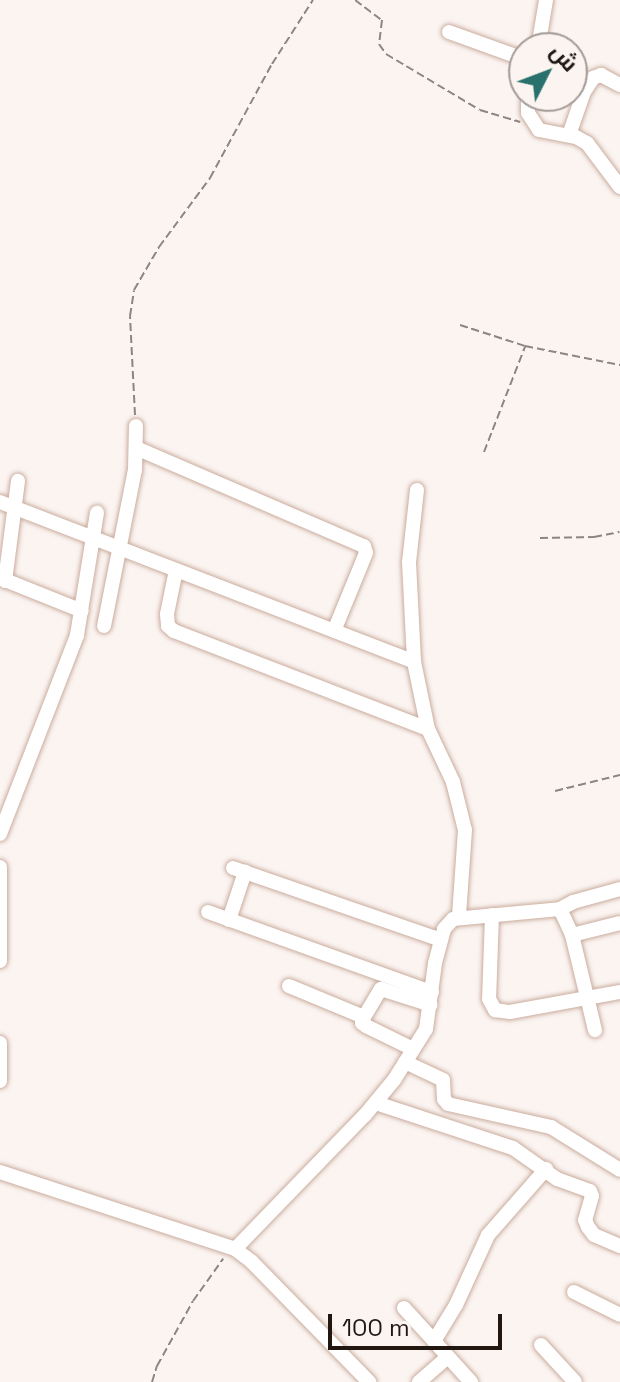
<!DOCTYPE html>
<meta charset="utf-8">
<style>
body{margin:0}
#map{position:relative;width:620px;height:1382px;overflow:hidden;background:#fbf4f1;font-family:"Space Grotesk",Cairo,sans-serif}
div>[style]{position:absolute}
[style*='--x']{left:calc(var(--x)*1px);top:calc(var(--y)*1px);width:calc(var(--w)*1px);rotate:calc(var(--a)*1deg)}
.path>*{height:2px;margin-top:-1px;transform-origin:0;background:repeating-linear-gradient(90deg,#8e8581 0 8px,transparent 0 12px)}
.roads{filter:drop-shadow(0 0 2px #caac9d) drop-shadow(0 0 2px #caac9d)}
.minor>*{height:14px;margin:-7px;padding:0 7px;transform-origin:7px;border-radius:7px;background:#fff}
span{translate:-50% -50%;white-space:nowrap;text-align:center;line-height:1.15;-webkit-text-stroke:6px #fbf4f1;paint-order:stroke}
.north{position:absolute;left:508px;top:32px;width:80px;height:80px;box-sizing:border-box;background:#fbf4f1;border:2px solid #a49b97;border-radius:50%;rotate:48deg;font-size:22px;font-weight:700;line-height:32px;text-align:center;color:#211610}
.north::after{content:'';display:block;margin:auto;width:28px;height:36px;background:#28716c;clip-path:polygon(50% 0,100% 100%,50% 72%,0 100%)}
.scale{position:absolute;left:328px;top:1314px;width:174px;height:36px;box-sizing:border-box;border:4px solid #211610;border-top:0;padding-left:10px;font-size:24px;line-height:28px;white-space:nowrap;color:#211610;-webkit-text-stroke:6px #fbf4f1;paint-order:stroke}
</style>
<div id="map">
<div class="path">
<div style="--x:355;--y:0;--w:34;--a:37"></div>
<div style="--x:382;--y:20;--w:24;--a:97"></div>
<div style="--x:379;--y:44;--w:12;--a:55"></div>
<div style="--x:386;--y:54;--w:109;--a:30.8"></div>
<div style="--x:480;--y:110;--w:42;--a:16.7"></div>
<div style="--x:460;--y:325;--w:68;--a:17.9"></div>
<div style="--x:525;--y:346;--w:97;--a:11.3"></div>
<div style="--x:135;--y:415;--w:99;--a:-92.9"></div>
<div style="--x:130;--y:316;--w:26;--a:-81"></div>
<div style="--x:134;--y:290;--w:50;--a:-59.8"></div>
<div style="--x:159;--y:247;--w:86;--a:-53.5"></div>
<div style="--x:210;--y:178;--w:130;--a:-61.5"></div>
<div style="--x:272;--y:64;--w:76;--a:-57.4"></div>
<div style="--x:484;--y:452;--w:113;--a:-68.7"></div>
<div style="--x:540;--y:538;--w:54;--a:-1.1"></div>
<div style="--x:594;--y:537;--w:26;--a:-11"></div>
<div style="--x:555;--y:791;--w:67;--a:-13.8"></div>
<div style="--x:152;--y:1382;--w:17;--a:-73"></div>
<div style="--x:157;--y:1366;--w:74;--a:-61"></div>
<div style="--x:193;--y:1301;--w:52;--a:-54.5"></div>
</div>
<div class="roads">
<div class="minor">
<div style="--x:449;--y:32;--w:80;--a:19.8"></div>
<div style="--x:538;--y:48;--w:49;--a:-80.5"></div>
<div style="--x:528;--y:96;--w:17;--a:90"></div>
<div style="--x:528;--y:113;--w:20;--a:57"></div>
<div style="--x:539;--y:130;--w:38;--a:11"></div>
<div style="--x:576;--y:137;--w:13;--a:29"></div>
<div style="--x:587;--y:143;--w:55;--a:53.1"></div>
<div style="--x:569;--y:135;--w:46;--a:-70.8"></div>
<div style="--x:584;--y:92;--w:17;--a:-57"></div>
<div style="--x:593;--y:78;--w:9;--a:-21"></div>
<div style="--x:601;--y:75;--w:21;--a:28"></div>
<div style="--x:136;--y:448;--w:248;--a:23.3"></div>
<div style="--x:364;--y:546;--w:7;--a:74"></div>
<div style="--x:366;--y:553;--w:84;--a:112.3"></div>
<div style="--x:417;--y:490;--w:72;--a:96.3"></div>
<div style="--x:409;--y:562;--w:100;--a:87.1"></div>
<div style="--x:414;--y:662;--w:68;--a:78.2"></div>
<div style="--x:428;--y:729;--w:59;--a:64.7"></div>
<div style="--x:453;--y:782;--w:49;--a:76"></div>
<div style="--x:465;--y:830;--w:86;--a:94"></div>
<div style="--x:0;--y:502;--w:444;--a:21.1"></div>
<div style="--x:176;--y:570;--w:45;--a:101.6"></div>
<div style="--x:167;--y:614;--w:12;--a:85"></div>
<div style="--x:168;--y:626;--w:8;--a:40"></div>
<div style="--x:174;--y:631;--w:272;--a:21.1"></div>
<div style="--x:0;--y:578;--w:88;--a:21.9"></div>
<div style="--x:5;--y:581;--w:101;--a:-82.6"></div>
<div style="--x:104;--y:626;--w:159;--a:-78.8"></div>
<div style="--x:135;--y:470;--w:44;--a:-88.7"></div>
<div style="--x:0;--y:834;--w:213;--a:-68.8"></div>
<div style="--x:77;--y:635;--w:124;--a:-80.7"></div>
<div style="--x:0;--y:867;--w:94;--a:90"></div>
<div style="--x:233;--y:868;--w:220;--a:19.1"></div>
<div style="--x:560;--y:909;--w:15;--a:-28"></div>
<div style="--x:573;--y:902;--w:49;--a:-15.5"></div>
<div style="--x:208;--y:912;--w:238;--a:19.7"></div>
<div style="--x:492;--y:915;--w:84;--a:92"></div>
<div style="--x:489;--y:999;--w:13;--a:61"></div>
<div style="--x:495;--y:1010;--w:15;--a:8"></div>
<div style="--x:510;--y:1012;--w:112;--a:-10.3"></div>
<div style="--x:229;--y:920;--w:51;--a:-71.6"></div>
<div style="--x:572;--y:935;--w:49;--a:-14"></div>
<div style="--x:289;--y:986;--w:81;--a:22.5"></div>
<div style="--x:0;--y:1043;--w:38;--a:90"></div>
<div style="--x:413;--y:1049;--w:52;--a:-153.9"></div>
<div style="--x:366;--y:1026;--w:5;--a:-143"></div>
<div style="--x:362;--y:1023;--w:6;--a:-72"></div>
<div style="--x:364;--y:1017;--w:33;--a:-59"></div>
<div style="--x:381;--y:989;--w:52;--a:17.7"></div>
<div style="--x:405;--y:1062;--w:42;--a:25.3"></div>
<div style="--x:443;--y:1080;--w:19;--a:87"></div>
<div style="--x:444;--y:1099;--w:6;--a:51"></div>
<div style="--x:448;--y:1104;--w:106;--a:12.6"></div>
<div style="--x:551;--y:1127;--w:81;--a:31.9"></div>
<div style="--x:376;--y:1103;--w:144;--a:18.2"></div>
<div style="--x:513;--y:1148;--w:54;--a:35.2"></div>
<div style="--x:557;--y:1179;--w:35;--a:20"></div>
<div style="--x:590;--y:1191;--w:5;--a:68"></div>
<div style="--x:592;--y:1196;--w:25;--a:106"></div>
<div style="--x:585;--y:1220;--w:8;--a:67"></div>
<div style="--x:588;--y:1227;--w:10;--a:53"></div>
<div style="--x:594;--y:1235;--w:28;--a:23"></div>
<div style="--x:0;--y:1172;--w:247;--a:18.1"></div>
<div style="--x:235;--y:1249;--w:21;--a:37"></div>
<div style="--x:252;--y:1262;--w:168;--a:45.7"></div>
<div style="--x:235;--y:1249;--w:187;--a:-45.9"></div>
<div style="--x:365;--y:1115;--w:45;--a:-50.4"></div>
<div style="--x:394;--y:1080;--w:60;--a:-57.9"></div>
<div style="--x:426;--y:1029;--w:67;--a:-82.2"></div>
<div style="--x:435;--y:963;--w:35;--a:-75"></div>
<div style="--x:444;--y:929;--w:13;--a:-48"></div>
<div style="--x:453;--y:919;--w:107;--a:-5.3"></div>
<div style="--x:560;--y:909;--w:29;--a:65"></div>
<div style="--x:572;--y:935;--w:98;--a:76.4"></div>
<div style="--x:574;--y:1292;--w:51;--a:26.6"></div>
<div style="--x:404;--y:1308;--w:45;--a:47.7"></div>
<div style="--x:541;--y:1345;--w:50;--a:47.4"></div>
<div style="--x:419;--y:1382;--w:38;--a:-41"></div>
<div style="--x:471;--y:1382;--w:55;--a:-132.1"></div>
<div style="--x:434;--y:1341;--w:42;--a:-58.6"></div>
<div style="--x:456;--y:1305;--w:77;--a:-65.4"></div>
<div style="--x:488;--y:1235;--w:88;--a:-48.7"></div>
</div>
</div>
<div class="north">ش</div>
<div class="scale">100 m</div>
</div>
